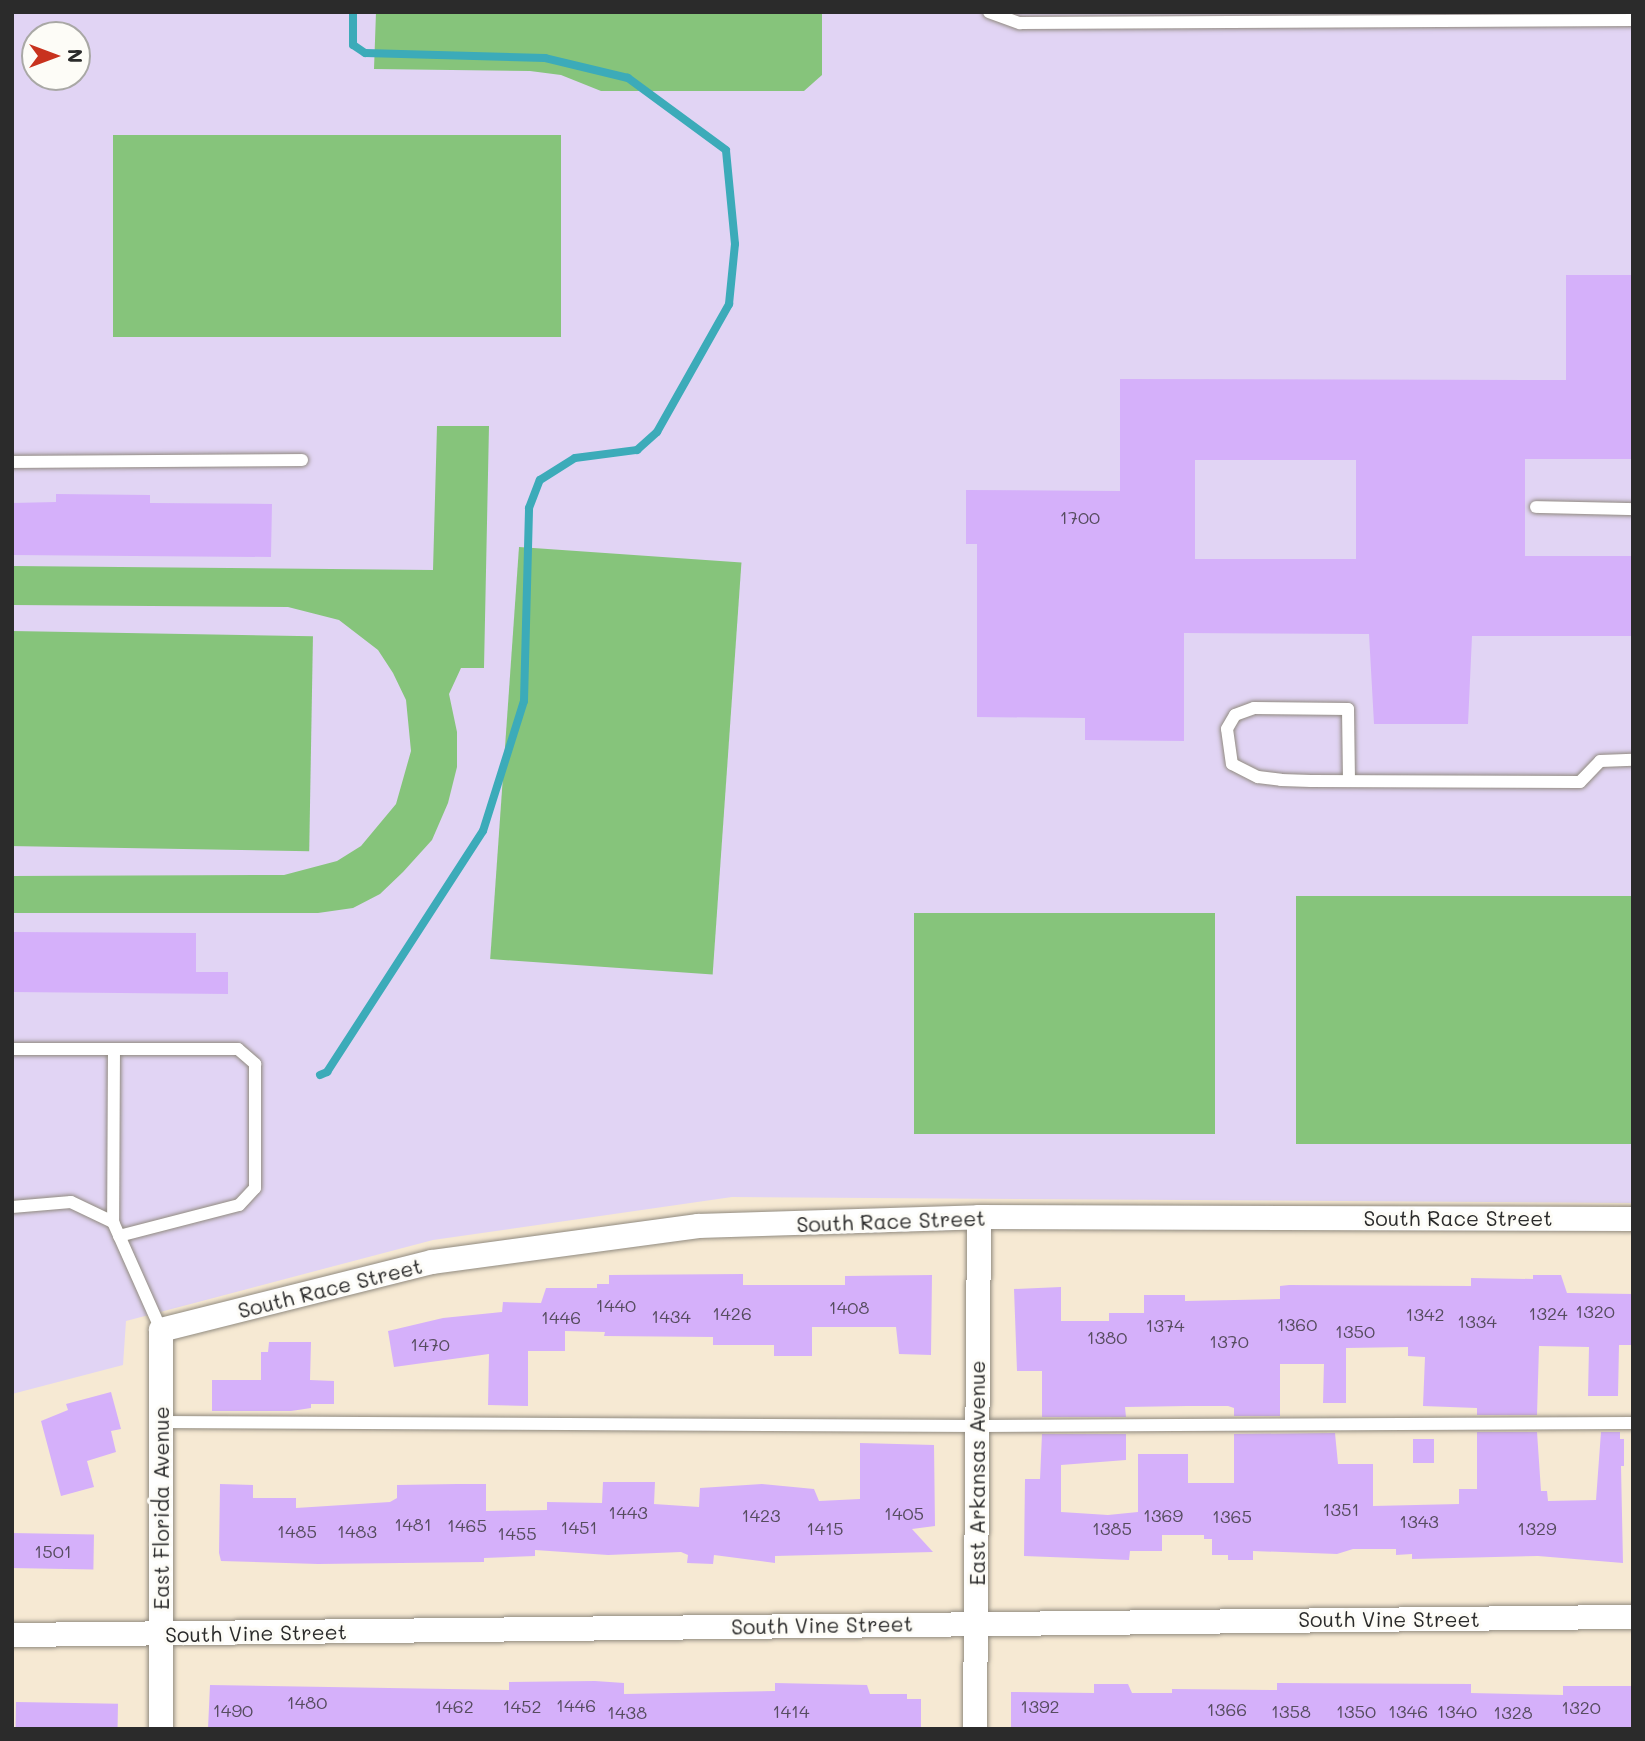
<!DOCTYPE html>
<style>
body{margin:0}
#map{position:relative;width:1645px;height:1741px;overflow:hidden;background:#f6e9d3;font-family:Mali,sans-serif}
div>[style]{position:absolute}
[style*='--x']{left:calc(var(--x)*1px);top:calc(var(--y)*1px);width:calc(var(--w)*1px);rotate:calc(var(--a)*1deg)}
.built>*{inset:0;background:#e1d4f4}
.green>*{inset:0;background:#86c47b;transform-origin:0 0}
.stream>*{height:8px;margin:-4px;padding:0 4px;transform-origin:4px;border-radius:4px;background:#3cabb9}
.building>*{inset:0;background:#d5b0fa;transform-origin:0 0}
.roads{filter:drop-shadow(0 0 2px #908a7f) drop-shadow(0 0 2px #908a7f)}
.service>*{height:12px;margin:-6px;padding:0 6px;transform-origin:6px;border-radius:6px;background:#fff}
.minor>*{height:24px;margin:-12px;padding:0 12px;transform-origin:12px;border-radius:12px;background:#fff}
span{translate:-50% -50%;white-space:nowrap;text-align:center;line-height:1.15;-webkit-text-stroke:6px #fdfcf7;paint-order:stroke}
.number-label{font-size:18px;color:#564c5f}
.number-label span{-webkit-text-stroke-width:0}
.street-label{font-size:21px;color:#2b2b2b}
.frame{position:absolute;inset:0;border:14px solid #2b2b2b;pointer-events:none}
.north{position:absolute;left:21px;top:21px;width:70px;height:70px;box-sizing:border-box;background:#fdfcf7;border:2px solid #a9a8a5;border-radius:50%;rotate:90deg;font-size:19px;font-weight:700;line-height:28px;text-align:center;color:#2b2b2b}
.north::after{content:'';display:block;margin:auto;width:24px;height:32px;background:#c8321e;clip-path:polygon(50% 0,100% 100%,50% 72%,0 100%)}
</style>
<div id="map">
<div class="built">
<div style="clip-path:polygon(evenodd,12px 12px,1633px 12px,1633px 1203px,732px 1197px,433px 1240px,126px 1321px,123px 1365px,12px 1394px,12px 12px,35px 35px,77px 35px,77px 77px,35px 77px,35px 35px)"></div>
</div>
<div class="green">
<div style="clip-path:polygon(376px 12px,822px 12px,822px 75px,804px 91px,601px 91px,561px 75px,530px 71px,374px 69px)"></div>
<div style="left:113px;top:135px;width:448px;height:202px"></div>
<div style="clip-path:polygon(437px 426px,489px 426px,484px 668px,461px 668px,449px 694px,457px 732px,457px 767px,448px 803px,432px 840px,403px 872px,380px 894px,353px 908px,318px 913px,12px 913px,12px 876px,284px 875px,337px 861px,361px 846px,396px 804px,411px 751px,406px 700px,393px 673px,378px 650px,339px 620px,288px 607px,12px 605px,12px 566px,433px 570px)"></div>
<div style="left:519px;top:547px;width:223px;height:413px;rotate:4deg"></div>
<div style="left:12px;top:631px;width:301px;height:215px;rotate:1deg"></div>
<div style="left:1296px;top:896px;width:337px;height:248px"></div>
<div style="left:914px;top:913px;width:301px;height:221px"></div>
</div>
<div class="stream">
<div style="--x:320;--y:1075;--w:8;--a:-23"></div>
<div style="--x:327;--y:1072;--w:287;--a:-57.1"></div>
<div style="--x:483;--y:831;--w:136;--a:-72.5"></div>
<div style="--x:524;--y:701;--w:193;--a:-88.5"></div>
<div style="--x:529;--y:508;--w:30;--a:-69"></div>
<div style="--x:540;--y:480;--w:41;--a:-32.2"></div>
<div style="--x:575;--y:458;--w:63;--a:-7.4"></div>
<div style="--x:637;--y:450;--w:27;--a:-42"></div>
<div style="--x:657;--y:432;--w:147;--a:-60.6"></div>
<div style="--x:729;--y:304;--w:60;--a:-84.3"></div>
<div style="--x:735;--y:244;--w:94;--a:-95.5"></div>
<div style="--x:726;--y:150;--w:122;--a:-143.7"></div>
<div style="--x:628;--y:78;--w:85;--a:-166.5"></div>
<div style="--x:545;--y:58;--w:180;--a:-178.4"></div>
<div style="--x:365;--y:53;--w:14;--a:-146"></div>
<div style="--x:353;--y:45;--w:33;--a:-90"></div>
</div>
<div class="building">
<div style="clip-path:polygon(evenodd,1566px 275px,1632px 275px,1633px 459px,1525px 459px,1525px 556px,1633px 556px,1633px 636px,1472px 636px,1468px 724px,1374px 724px,1369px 634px,1184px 633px,1184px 741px,1085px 740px,1085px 718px,977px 717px,977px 544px,966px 544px,966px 490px,1120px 491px,1120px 379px,1566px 380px,1566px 275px,1195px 460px,1356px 460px,1356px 559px,1195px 559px,1195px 460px)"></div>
<div style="clip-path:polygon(56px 494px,150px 495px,150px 503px,272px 504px,271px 557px,12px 555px,12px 503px,56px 502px)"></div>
<div style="clip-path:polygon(12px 932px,196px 933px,196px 972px,228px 972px,228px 994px,12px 992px)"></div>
<div style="clip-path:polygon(743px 1274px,743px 1285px,845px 1285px,845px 1276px,932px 1275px,931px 1355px,899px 1354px,896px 1327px,812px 1327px,812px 1356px,774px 1356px,774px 1345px,713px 1345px,713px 1337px,604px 1336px,605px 1332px,565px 1331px,565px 1351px,528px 1351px,528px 1406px,488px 1405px,489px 1354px,394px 1367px,388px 1331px,443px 1318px,502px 1312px,503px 1302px,541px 1303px,546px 1288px,597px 1288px,597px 1284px,609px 1284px,609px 1275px)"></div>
<div style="clip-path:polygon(1533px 1275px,1561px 1275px,1567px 1293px,1633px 1294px,1633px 1345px,1619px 1345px,1618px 1396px,1588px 1396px,1589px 1347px,1539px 1346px,1537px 1415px,1477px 1415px,1477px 1408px,1423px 1406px,1425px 1357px,1408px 1356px,1408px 1347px,1346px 1348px,1346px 1403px,1323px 1403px,1324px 1364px,1280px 1364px,1280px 1416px,1234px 1416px,1234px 1408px,1228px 1406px,1187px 1406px,1125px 1407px,1126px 1417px,1042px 1417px,1042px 1371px,1017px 1371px,1014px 1289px,1061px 1287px,1061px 1321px,1109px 1321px,1109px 1313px,1144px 1313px,1144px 1295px,1185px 1295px,1185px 1301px,1280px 1299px,1280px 1286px,1289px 1285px,1471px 1286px,1471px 1278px,1533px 1279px)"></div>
<div style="clip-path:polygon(269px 1342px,311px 1342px,310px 1380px,334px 1381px,334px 1404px,311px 1404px,311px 1408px,291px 1411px,212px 1411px,212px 1380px,261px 1380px,261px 1352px,268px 1352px)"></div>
<div style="clip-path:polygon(111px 1392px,121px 1429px,111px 1431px,116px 1452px,87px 1461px,94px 1487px,61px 1496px,41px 1421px,68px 1410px,66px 1404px)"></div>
<div style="clip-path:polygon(1477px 1432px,1537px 1432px,1541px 1491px,1547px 1491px,1548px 1501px,1596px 1500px,1601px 1432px,1620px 1432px,1620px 1439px,1624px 1439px,1624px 1466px,1621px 1466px,1623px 1563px,1538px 1556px,1412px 1559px,1412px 1554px,1396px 1555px,1396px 1549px,1353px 1549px,1337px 1554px,1253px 1551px,1253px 1560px,1228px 1560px,1228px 1555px,1212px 1555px,1212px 1539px,1204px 1539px,1204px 1535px,1162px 1535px,1162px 1551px,1130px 1551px,1129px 1560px,1024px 1556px,1025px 1479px,1040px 1479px,1042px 1434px,1126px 1434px,1126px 1460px,1061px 1465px,1061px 1512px,1108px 1515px,1138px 1512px,1138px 1454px,1188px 1454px,1188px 1483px,1234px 1483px,1234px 1434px,1335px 1433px,1338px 1464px,1373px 1464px,1373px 1506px,1459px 1504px,1459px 1489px,1477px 1489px)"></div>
<div style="left:1413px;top:1439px;width:21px;height:24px"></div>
<div style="clip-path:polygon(860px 1443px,934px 1445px,935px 1526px,912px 1529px,933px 1552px,775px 1556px,775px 1563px,714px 1555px,713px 1564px,687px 1563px,688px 1555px,681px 1552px,608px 1555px,535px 1550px,535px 1556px,484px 1558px,484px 1562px,318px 1564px,221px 1561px,219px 1553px,220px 1484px,253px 1485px,253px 1498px,296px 1498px,296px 1508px,390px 1502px,397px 1498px,397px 1485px,457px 1484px,486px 1484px,486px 1511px,547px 1510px,547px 1502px,602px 1503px,603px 1482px,655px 1482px,654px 1504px,699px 1507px,700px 1488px,762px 1484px,814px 1489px,819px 1501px,860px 1499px)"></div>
<div style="left:12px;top:1533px;width:82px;height:35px;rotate:1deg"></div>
<div style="clip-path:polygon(595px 1681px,624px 1683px,624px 1694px,775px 1691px,775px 1683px,867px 1685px,870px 1694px,907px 1694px,907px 1699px,921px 1699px,921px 1729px,208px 1729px,210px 1685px,509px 1690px,509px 1682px)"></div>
<div style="clip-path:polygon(1277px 1683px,1471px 1684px,1471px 1693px,1563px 1695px,1563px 1686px,1633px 1686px,1633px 1729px,1011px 1729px,1011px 1692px,1094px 1693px,1094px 1684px,1128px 1684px,1132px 1693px,1172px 1693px,1172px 1689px,1277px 1690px)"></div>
<div style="left:16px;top:1702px;width:102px;height:27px;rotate:1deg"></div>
</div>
<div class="roads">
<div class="service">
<div style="--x:989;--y:12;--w:33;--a:20"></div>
<div style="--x:1020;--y:23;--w:613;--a:-0.28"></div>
<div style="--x:12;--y:462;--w:290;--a:-0.4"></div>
<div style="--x:1536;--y:507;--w:97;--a:1.2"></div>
<div style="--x:1349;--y:781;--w:72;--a:-90.8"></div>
<div style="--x:1348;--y:709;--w:94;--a:-179.4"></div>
<div style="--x:1254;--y:708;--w:20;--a:160"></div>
<div style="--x:1235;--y:715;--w:16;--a:120"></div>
<div style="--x:1227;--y:729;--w:35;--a:82"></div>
<div style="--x:1232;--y:764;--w:29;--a:27"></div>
<div style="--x:1258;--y:777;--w:23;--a:7"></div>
<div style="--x:1281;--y:780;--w:30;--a:2"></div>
<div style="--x:1311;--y:781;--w:269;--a:0.2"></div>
<div style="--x:1580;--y:782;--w:29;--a:-46"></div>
<div style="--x:1600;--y:761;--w:33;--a:-2"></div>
<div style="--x:12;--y:1049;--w:102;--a:0"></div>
<div style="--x:114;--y:1049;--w:173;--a:90.3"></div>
<div style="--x:113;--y:1222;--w:118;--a:66"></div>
<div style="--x:114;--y:1049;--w:124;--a:0"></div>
<div style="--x:238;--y:1049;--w:23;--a:41"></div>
<div style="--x:255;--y:1064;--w:124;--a:90"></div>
<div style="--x:255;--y:1188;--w:23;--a:133"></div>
<div style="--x:239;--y:1205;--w:124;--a:165.5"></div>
<div style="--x:12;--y:1207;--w:59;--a:-4.8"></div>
<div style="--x:71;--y:1202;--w:47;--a:25.5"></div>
<div style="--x:161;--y:1422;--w:817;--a:0.28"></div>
<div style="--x:978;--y:1426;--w:655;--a:-0.26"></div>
</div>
<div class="minor">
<div style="--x:12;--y:1635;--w:1621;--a:-0.64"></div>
<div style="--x:161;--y:1729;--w:399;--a:-90"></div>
<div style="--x:161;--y:1330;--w:279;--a:-14.1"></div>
<div style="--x:432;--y:1262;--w:268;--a:-7.7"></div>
<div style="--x:698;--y:1226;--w:281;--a:-1.8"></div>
<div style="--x:979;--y:1217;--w:654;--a:0.18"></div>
<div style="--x:975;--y:1729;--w:512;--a:-89.55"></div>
</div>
</div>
<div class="number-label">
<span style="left:1080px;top:517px">1700</span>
<span style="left:616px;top:1305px">1440</span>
<span style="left:849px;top:1307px">1408</span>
<span style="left:1595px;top:1311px">1320</span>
<span style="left:732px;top:1313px">1426</span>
<span style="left:1548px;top:1313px">1324</span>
<span style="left:1425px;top:1314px">1342</span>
<span style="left:671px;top:1316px">1434</span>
<span style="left:561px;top:1317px">1446</span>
<span style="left:1477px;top:1321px">1334</span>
<span style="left:1297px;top:1324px">1360</span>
<span style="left:1165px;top:1325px">1374</span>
<span style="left:1355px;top:1331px">1350</span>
<span style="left:1107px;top:1337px">1380</span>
<span style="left:1229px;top:1341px">1370</span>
<span style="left:430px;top:1344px">1470</span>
<span style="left:1341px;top:1509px">1351</span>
<span style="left:628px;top:1512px">1443</span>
<span style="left:904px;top:1513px">1405</span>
<span style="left:761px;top:1515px">1423</span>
<span style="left:1163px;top:1515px">1369</span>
<span style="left:1232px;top:1516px">1365</span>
<span style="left:1419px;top:1521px">1343</span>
<span style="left:413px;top:1524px">1481</span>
<span style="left:467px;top:1525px">1465</span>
<span style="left:579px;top:1527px">1451</span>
<span style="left:825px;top:1528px">1415</span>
<span style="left:1112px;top:1528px">1385</span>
<span style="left:1537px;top:1528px">1329</span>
<span style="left:297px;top:1531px">1485</span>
<span style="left:357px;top:1531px">1483</span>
<span style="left:517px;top:1533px">1455</span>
<span style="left:53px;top:1551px">1501</span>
<span style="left:307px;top:1702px">1480</span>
<span style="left:576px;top:1705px">1446</span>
<span style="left:454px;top:1706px">1462</span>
<span style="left:522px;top:1706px">1452</span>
<span style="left:1040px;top:1706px">1392</span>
<span style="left:1581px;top:1707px">1320</span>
<span style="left:1227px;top:1709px">1366</span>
<span style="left:233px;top:1710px">1490</span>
<span style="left:791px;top:1711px">1414</span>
<span style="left:1291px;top:1711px">1358</span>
<span style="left:1356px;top:1711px">1350</span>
<span style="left:1408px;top:1711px">1346</span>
<span style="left:1457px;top:1711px">1340</span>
<span style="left:627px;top:1712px">1438</span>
<span style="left:1513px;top:1712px">1328</span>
</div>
<div class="street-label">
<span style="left:1458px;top:1218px">South Race Street</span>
<span style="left:891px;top:1221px;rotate:-2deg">South Race Street</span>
<span style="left:330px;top:1288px;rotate:-14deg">South Race Street</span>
<span style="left:977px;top:1473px;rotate:-90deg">East Arkansas Avenue</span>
<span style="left:161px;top:1508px;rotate:-90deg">East Florida Avenue</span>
<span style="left:1389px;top:1619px">South Vine Street</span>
<span style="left:822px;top:1625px;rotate:-1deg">South Vine Street</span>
<span style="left:256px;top:1633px;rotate:-1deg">South Vine Street</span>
</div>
<div class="frame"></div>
<div class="north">N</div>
</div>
